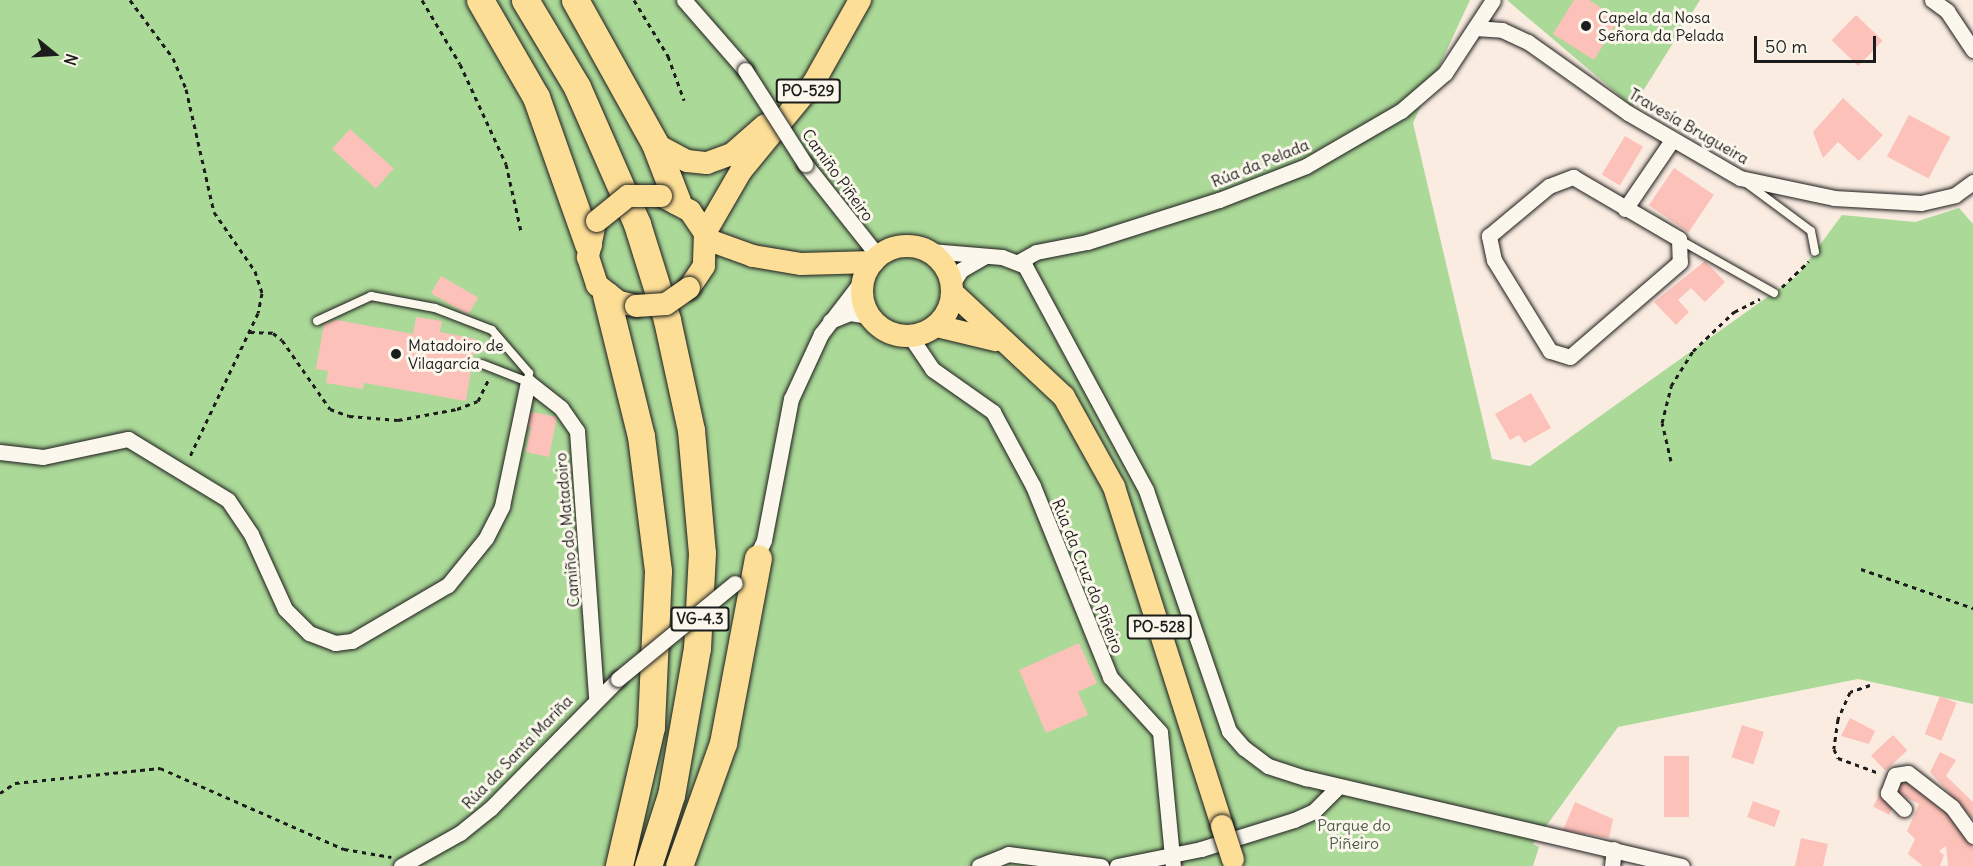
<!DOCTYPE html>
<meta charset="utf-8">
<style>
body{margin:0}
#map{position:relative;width:1973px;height:866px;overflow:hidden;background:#fbece2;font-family:Delius,sans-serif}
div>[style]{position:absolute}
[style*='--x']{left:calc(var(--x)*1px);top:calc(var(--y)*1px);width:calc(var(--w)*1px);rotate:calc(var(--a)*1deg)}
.green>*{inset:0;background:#abd998}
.building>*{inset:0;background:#fcc1b8;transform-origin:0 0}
.path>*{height:3px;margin-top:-1.5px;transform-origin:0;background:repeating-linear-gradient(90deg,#1c1c1c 0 4.5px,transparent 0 9px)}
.roads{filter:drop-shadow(0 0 2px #1c1c1c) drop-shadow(0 0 2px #1c1c1c)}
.lane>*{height:8px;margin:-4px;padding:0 4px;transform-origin:4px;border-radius:4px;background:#fbf7ec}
.street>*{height:15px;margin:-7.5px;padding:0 7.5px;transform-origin:7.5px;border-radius:7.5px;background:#fbf7ec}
.primary>*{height:22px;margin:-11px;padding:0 11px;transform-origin:11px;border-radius:11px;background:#fcde96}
.primary>.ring{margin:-11px;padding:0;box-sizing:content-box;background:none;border:22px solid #fcde96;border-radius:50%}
.highway>*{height:27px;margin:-13.5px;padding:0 13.5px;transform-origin:13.5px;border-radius:13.5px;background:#fcde96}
.bridges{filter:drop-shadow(0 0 2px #1c1c1c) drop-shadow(0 0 2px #1c1c1c)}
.street-bridge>*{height:15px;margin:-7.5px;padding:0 7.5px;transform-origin:7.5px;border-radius:7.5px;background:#fbf7ec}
.primary-bridge>*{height:22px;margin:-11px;padding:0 11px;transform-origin:11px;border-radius:11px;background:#fcde96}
.dots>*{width:16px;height:16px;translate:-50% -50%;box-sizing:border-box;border:3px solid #fbf7ec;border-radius:50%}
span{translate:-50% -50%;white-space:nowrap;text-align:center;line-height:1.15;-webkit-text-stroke:6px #fbf7ec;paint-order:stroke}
.shield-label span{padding:2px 4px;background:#fbf7ec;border:2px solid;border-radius:4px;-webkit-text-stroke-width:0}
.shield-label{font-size:15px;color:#1c1c1c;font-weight:700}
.poi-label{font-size:16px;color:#1c1c1c}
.left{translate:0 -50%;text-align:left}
.street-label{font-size:16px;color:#1c1c1c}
.park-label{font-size:16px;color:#4e5e47}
.north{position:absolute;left:24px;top:24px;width:60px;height:60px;-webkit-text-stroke:4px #fbf7ec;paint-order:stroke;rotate:108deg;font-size:16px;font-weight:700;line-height:24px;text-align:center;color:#1c1c1c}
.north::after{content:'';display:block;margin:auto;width:21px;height:27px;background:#1c1c1c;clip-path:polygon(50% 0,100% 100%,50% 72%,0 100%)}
.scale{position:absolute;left:1754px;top:36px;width:122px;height:27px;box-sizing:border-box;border:3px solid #1c1c1c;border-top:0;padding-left:8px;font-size:18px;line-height:21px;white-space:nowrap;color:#1c1c1c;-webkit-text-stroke:4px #fbf7ec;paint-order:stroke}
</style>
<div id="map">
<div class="green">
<div style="clip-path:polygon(0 0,1470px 0,1413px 123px,1492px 459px,1530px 466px,1797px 276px,1842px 215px,1915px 222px,1959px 208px,1973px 224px,1973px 704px,1858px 679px,1618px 727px,1533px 844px,1539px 847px,1533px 866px,0 866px)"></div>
<div style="clip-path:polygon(1507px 0,1700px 0,1633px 107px)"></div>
</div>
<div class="building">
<div style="clip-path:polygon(1574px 0,1589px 0,1619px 19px,1594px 60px,1553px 34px)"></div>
<div style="left:1856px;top:15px;width:37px;height:35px;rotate:44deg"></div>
<div style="clip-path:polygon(1843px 98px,1883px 135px,1859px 161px,1838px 142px,1823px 158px,1813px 132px)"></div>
<div style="left:1909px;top:115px;width:47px;height:47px;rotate:28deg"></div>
<div style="left:350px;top:129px;width:59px;height:27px;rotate:42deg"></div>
<div style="left:1625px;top:136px;width:21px;height:45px;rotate:31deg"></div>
<div style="left:1674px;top:168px;width:48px;height:45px;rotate:34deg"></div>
<div style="clip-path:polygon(1705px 261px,1725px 282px,1705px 302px,1691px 288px,1678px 300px,1689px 312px,1676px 325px,1654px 302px)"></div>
<div style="left:441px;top:276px;width:43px;height:20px;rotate:30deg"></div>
<div style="clip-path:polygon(416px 317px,442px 321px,440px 332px,476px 339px,466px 401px,364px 383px,363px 389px,326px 383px,328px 371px,316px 369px,324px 324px,337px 320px,413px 334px)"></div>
<div style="clip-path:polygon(1531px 393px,1551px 428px,1524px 443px,1519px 435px,1510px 440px,1495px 414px)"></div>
<div style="clip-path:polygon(527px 411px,557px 417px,549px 457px,526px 452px,531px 427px,524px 425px)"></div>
<div style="clip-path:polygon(1079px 643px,1097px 683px,1078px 692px,1088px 715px,1046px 733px,1019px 670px)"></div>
<div style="left:1940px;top:696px;width:18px;height:41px;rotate:22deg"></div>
<div style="clip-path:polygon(1850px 718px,1875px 731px,1869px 744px,1841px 736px)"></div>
<div style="left:1742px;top:725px;width:23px;height:34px;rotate:18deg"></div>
<div style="left:1893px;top:735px;width:21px;height:30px;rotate:47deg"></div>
<div style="clip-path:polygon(1940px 752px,1956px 760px,1946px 776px,1973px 802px,1973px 819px,1930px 772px)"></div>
<div style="left:1664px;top:756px;width:25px;height:61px"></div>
<div style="clip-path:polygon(1901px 779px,1926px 791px,1923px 795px,1958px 822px,1973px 848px,1973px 866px,1948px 866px,1946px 846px,1939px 851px,1944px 855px,1940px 866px,1923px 866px,1908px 854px,1915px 839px,1907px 831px,1919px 804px,1895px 792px)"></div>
<div style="left:1879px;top:795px;width:18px;height:13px;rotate:27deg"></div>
<div style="left:1753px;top:801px;width:29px;height:17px;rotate:20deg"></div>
<div style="clip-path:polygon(1575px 802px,1613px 819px,1609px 838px,1563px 830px)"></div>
<div style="clip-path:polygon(1801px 838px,1828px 844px,1823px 866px,1795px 866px)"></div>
</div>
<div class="path">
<div style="--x:130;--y:0;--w:72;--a:53.4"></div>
<div style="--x:173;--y:58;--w:34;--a:67"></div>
<div style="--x:186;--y:89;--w:126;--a:77.2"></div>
<div style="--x:214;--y:212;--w:72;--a:55.2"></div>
<div style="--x:255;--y:271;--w:23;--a:72"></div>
<div style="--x:262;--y:293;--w:20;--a:101"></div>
<div style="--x:258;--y:313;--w:161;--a:115.4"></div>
<div style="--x:422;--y:0;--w:74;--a:59.3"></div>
<div style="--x:460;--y:64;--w:110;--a:65.3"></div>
<div style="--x:506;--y:164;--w:69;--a:77.4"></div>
<div style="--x:634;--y:0;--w:66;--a:58.7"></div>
<div style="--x:668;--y:56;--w:47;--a:70"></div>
<div style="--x:1782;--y:287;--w:37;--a:-44"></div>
<div style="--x:250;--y:332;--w:23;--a:2"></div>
<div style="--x:273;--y:333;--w:11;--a:38"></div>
<div style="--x:282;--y:340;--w:84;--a:55.2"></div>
<div style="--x:330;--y:409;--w:20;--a:20"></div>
<div style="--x:349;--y:416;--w:49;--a:4.7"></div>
<div style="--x:398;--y:420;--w:60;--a:-10.6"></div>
<div style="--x:457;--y:409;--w:22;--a:-21"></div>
<div style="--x:478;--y:401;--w:25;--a:-64"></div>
<div style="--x:1671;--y:461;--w:39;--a:-103"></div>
<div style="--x:1662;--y:423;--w:38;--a:-76"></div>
<div style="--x:1671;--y:386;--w:41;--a:-57.8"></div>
<div style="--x:1693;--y:351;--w:57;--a:-43.6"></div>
<div style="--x:1734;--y:312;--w:29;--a:-27"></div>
<div style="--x:1861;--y:569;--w:119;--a:19.2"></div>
<div style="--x:1870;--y:685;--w:21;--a:161"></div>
<div style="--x:1850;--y:692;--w:30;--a:114"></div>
<div style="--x:1838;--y:719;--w:30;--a:98"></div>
<div style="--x:1834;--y:749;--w:10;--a:66"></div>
<div style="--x:1838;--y:758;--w:44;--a:20.1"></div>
<div style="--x:0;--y:793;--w:18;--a:-34"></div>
<div style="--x:15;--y:783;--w:146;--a:-5.9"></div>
<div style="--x:160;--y:768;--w:201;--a:23.8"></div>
<div style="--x:344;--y:849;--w:48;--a:9.7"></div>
</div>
<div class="roads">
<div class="lane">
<div style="--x:1745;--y:182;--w:82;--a:36.6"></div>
<div style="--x:1811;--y:231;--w:21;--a:79"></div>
<div style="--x:1680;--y:240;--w:108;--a:29.4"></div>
<div style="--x:317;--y:321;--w:60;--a:-24.8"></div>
<div style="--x:371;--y:296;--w:65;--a:10.6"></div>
<div style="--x:435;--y:308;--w:61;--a:21.1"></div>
<div style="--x:492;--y:330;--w:57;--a:49.3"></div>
<div style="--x:529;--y:373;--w:9;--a:96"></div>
<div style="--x:528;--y:382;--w:49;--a:-158.6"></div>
</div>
<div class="street">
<div style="--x:684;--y:0;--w:93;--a:48.9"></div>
<div style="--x:1932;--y:0;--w:19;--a:36"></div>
<div style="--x:1947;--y:11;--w:47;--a:56.3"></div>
<div style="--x:1475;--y:28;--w:27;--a:4"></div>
<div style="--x:1502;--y:30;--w:29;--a:25"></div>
<div style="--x:1528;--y:42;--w:123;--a:35.4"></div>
<div style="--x:1628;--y:113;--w:129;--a:30.1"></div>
<div style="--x:1740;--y:178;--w:96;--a:12"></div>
<div style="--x:1834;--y:198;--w:87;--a:3.3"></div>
<div style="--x:1921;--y:203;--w:35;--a:-13"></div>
<div style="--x:1955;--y:195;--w:22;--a:-36"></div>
<div style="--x:805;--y:164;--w:117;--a:51.6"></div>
<div style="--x:1573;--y:177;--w:123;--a:30.3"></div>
<div style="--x:1679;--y:239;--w:23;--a:88"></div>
<div style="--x:1680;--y:262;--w:145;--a:139.2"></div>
<div style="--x:1570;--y:357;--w:21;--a:-163"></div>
<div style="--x:1550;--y:351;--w:107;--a:-121.6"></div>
<div style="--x:1494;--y:260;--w:25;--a:-102"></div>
<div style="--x:1489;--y:236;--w:78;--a:-39.8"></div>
<div style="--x:1549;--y:186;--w:26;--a:-21"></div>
<div style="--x:1625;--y:209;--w:83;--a:-55.7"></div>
<div style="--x:930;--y:251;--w:72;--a:4.8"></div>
<div style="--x:1002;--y:257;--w:25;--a:21"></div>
<div style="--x:1025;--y:266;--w:255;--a:61.6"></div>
<div style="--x:1146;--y:490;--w:255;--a:71"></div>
<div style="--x:1229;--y:731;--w:23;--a:49"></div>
<div style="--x:1244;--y:748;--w:30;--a:37"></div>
<div style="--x:1268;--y:766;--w:40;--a:18"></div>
<div style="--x:1306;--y:778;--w:386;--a:13.2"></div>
<div style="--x:1020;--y:261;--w:18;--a:-29"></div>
<div style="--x:1036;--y:252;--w:52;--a:-11.1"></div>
<div style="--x:1087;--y:242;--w:139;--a:-17.7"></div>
<div style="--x:1219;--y:200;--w:93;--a:-21.3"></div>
<div style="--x:1306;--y:166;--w:110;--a:-30.1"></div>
<div style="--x:1401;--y:111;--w:58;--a:-40.8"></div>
<div style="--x:1445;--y:73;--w:87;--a:-56.7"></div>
<div style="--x:952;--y:284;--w:17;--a:-57"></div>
<div style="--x:961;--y:270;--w:28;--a:-30"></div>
<div style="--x:830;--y:321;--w:22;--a:-22"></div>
<div style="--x:850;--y:313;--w:19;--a:9"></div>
<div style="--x:910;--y:336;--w:40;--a:56"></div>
<div style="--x:932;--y:369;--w:75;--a:35.2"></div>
<div style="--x:993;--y:412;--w:84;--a:61.6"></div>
<div style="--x:1033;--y:486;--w:206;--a:68"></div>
<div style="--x:1110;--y:677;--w:74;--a:47.7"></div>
<div style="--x:1160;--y:732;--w:135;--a:84.5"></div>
<div style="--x:0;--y:452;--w:43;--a:6.6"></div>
<div style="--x:43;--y:457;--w:87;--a:-12"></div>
<div style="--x:128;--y:439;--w:117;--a:31.4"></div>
<div style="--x:228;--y:500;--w:41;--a:55.9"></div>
<div style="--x:251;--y:534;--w:82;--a:65.6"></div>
<div style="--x:285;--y:609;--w:34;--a:45"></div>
<div style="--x:309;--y:633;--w:28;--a:21"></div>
<div style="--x:335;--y:643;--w:17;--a:-7"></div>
<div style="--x:352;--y:641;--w:111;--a:-30.3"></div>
<div style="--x:448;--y:585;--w:60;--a:-51"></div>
<div style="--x:486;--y:538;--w:36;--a:-63"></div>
<div style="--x:502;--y:506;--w:127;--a:-78.2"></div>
<div style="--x:528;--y:382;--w:42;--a:38.2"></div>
<div style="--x:561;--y:408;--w:28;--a:55"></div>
<div style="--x:577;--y:431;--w:267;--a:85.9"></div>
<div style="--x:753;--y:564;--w:26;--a:-65"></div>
<div style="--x:764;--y:540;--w:144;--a:-79.2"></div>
<div style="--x:791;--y:399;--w:72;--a:-65.2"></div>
<div style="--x:821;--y:334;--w:71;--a:-52.5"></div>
<div style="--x:1904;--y:809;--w:23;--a:-135"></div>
<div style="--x:1888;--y:793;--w:19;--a:-69"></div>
<div style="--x:1895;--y:775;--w:13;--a:-9"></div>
<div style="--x:1908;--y:773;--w:56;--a:37.7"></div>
<div style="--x:1952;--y:807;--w:36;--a:54"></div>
<div style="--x:401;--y:866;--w:68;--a:-29.2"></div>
<div style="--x:460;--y:833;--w:40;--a:-39"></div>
<div style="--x:491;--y:808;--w:181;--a:-45.4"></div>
<div style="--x:979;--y:866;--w:31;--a:-22"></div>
<div style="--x:1008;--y:854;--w:94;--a:7.4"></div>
<div style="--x:1117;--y:866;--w:86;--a:-11.4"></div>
<div style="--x:1201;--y:849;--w:97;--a:-17.3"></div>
<div style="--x:1294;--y:820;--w:22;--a:-24"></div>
<div style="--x:1314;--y:811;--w:35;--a:-45"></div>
<div style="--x:1612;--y:866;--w:17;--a:-83"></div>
</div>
<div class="primary">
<div style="--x:655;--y:144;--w:36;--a:28"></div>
<div style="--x:687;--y:161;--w:20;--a:6"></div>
<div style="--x:707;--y:163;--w:27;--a:-20"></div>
<div style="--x:732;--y:154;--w:44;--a:-41.3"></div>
<div style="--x:662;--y:196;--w:32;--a:28"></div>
<div style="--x:690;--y:211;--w:27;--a:56"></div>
<div style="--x:705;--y:233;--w:33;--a:92"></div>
<div style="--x:704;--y:266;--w:27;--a:124"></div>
<div style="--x:594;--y:228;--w:30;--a:102"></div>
<div style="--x:588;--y:257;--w:29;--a:72"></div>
<div style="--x:597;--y:285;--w:28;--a:38"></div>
<div style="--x:619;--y:302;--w:17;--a:13"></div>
<div style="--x:705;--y:233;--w:72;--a:-59.9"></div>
<div style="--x:741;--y:171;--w:115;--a:-50.6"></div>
<div style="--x:814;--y:82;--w:94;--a:-60.7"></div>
<div style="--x:706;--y:239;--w:50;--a:19.9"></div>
<div style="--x:753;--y:256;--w:49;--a:9.5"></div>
<div style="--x:801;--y:264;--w:72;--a:-1.6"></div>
<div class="ring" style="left:862px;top:246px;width:68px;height:68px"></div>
<div style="--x:953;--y:293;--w:152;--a:43.1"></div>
<div style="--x:1064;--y:397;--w:103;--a:60.9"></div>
<div style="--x:1114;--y:487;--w:356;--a:72.3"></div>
<div style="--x:937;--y:326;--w:60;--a:13.6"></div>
</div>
<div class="highway">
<div style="--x:480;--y:0;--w:112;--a:60"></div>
<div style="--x:536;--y:97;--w:156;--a:70.5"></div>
<div style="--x:525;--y:0;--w:101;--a:59.1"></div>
<div style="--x:577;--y:87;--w:150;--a:66.3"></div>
<div style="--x:637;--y:224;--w:101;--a:72.6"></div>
<div style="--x:667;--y:320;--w:113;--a:77.7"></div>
<div style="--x:691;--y:430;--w:123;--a:84.9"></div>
<div style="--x:702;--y:553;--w:95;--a:93"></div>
<div style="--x:697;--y:648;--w:149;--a:100"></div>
<div style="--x:671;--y:795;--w:75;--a:107.9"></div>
<div style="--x:575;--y:0;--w:165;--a:60.9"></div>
<div style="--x:655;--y:144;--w:61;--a:68.9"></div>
<div style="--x:606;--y:295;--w:145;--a:76.1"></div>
<div style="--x:641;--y:436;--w:136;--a:82.8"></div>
<div style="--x:658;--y:571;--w:156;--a:92.6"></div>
<div style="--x:651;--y:727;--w:143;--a:103"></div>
<div style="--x:679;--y:866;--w:131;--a:-70.3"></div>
<div style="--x:723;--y:743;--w:188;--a:-79.3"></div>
</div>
</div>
<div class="bridges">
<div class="street-bridge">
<div style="--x:745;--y:70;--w:112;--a:57.4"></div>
<div style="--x:618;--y:679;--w:151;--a:-39.4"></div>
</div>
<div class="primary-bridge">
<div style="--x:597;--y:221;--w:40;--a:-39"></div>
<div style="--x:628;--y:196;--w:33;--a:0"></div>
<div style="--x:636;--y:306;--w:30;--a:-4"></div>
<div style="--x:666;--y:304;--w:28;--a:-35"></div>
<div style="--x:1222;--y:826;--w:35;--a:72"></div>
</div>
</div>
<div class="dots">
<div style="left:1586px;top:26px;background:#1c1c1c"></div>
<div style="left:396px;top:354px;background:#1c1c1c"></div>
</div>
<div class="shield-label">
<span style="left:808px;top:91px">PO-529</span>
<span style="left:700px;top:619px">VG-4.3</span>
<span style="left:1159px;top:627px">PO-528</span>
</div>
<div class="poi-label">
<span class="left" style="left:1598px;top:26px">Capela da Nosa<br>Señora da Pelada</span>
<span class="left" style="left:408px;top:354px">Matadoiro de<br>Vilagarcía</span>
</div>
<div class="street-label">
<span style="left:1689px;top:126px;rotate:30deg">Travesía Brugueira</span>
<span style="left:1260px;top:163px;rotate:-22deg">Rúa da Pelada</span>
<span style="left:838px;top:175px;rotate:54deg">Camiño Piñeiro</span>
<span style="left:567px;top:530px;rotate:-95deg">Camiño do Matadoiro</span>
<span style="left:1088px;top:576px;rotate:68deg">Rúa da Cruz do Piñeiro</span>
<span style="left:517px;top:752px;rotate:-46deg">Rúa da Santa Mariña</span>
</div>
<div class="park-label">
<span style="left:1354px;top:834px">Parque do<br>Piñeiro</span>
</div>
<div class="north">N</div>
<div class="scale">50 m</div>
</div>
